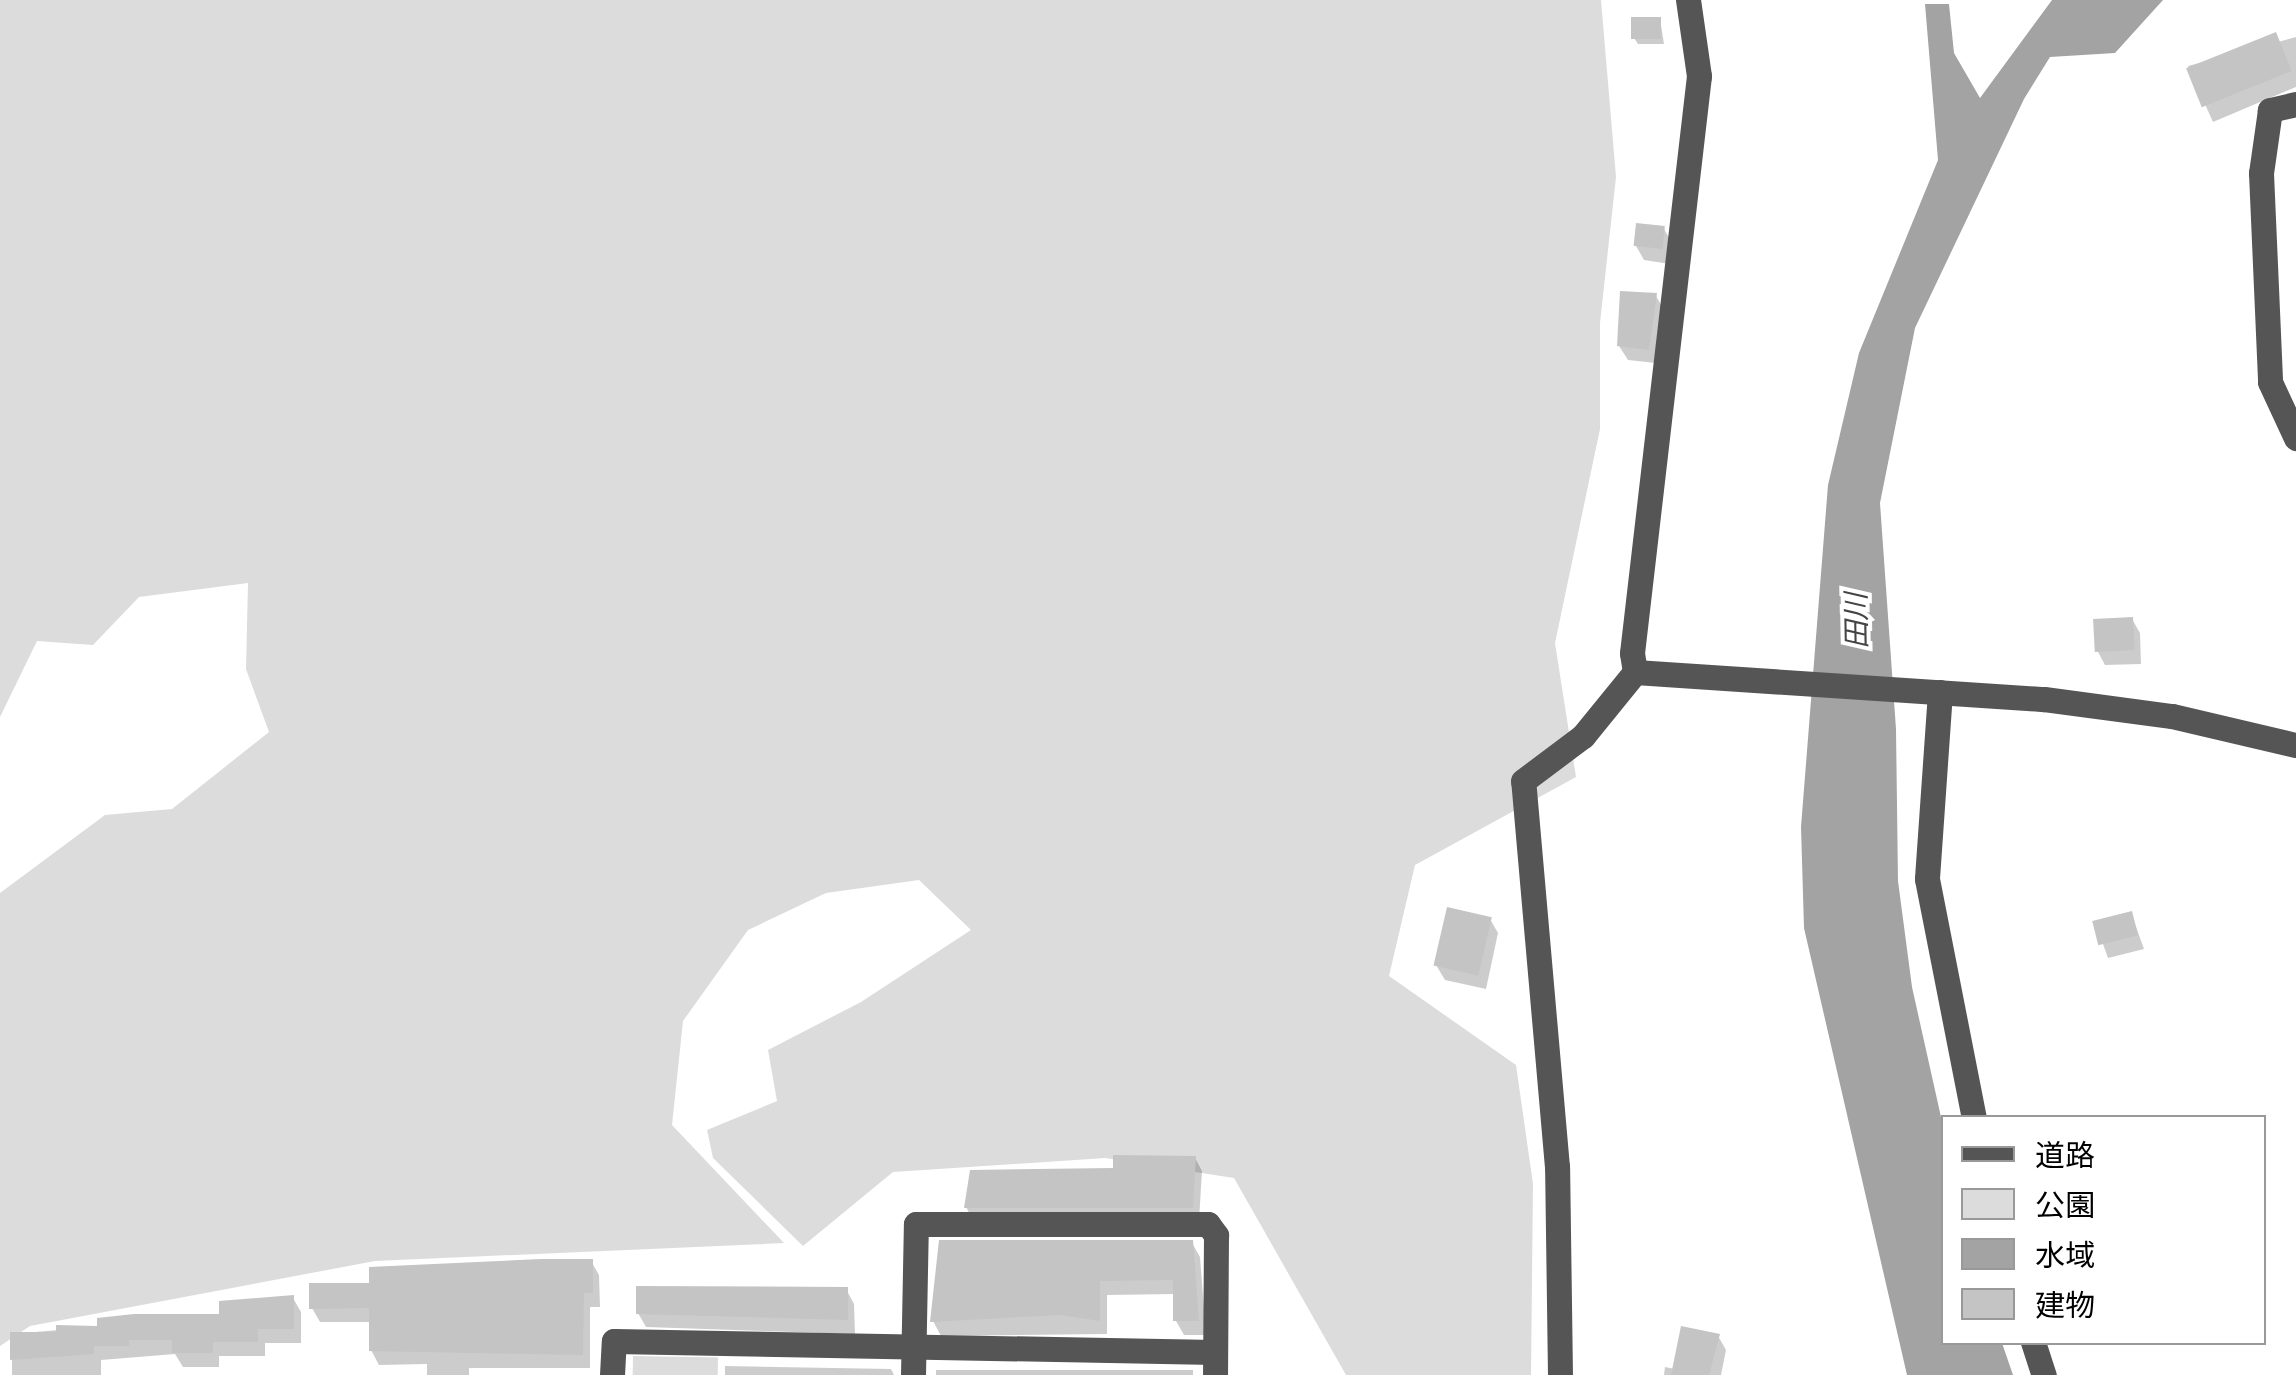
<!DOCTYPE html>
<meta charset="utf-8">
<style>
body{margin:0}
#map{position:relative;width:2296px;height:1375px;overflow:hidden;background:#fff;font-family:"Titillium Web","Noto Sans JP",sans-serif}
div>[style]{position:absolute}
[style*='--x']{left:calc(var(--x)*1px);top:calc(var(--y)*1px);width:calc(var(--w)*1px);rotate:calc(var(--a)*1deg)}
.green>*{inset:0;background:#dcdcdc;transform-origin:0 0}
.water>*{inset:0;background:#a3a3a3}
.shadow>*{inset:0;background:#0003;transform-origin:0 0}
.building>*{inset:0;background:#c4c4c4;transform-origin:0 0}
.minor>*{height:25px;margin:-12.5px;padding:0 12.5px;transform-origin:12.5px;border-radius:12.5px;background:#555}
span{translate:-50% -50%;white-space:nowrap;text-align:center;line-height:1.15;-webkit-text-stroke:8px #fff;paint-order:stroke}
.water-label{font-size:28px;color:#444;font-style:italic}
.legend{position:absolute;left:1941px;top:1115px;width:325px;height:230px;box-sizing:border-box;background:#fff;border:2px solid #999;margin:0;padding:12px 18px;list-style:none;font-size:30px;color:#000}
.legend li{display:flex;align-items:center;gap:20px;height:50px}
.legend b{width:50px;border:2px solid #999}
</style>
<div id="map">
<div class="green">
<div style="clip-path:polygon(0 0,1601px 0,1616px 177px,1600px 323px,1600px 429px,1555px 643px,1576px 777px,1415px 865px,1389px 976px,1516px 1065px,1533px 1184px,1531px 1375px,1346px 1375px,1234px 1178px,1105px 1158px,893px 1172px,803px 1246px,713px 1158px,707px 1130px,777px 1101px,768px 1050px,861px 1002px,971px 930px,919px 880px,826px 893px,748px 930px,683px 1021px,672px 1125px,784px 1243px,375px 1261px,30px 1326px,0 1346px,0 893px,105px 815px,172px 809px,269px 732px,246px 669px,248px 583px,139px 597px,93px 645px,37px 641px,0 717px)"></div>
<div style="left:633px;top:1356px;width:85px;height:19px;rotate:1deg"></div>
</div>
<div class="water">
<div style="clip-path:polygon(2052px 0,2163px 0,2115px 53px,2050px 57px,2024px 99px,1915px 328px,1880px 503px,1896px 729px,1898px 881px,1912px 987px,1943px 1126px,1944px 1342px,2002px 1343px,2013px 1375px,1907px 1375px,1804px 928px,1801px 827px,1828px 485px,1859px 353px,1938px 160px,1925px 4px,1949px 4px,1954px 53px,1980px 98px)"></div>
</div>
<div class="shadow">
<div style="clip-path:polygon(1660px 19px,1664px 44px,1638px 44px,1634px 38px)"></div>
<div style="clip-path:polygon(2296px 37px,2296px 87px,2213px 122px,2188px 66px)"></div>
<div style="clip-path:polygon(1664px 229px,1672px 243px,1670px 264px,1644px 260px,1636px 246px)"></div>
<div style="clip-path:polygon(1656px 296px,1664px 310px,1656px 363px,1628px 360px,1619px 346px)"></div>
<div style="clip-path:polygon(2132px 619px,2140px 633px,2141px 664px,2105px 665px,2097px 650px)"></div>
<div style="clip-path:polygon(2131px 913px,2144px 949px,2108px 958px,2095px 922px)"></div>
<div style="clip-path:polygon(1490px 919px,1498px 933px,1486px 989px,1445px 980px,1436px 965px)"></div>
<div style="clip-path:polygon(1195px 1158px,1202px 1171px,1199px 1220px,973px 1220px,966px 1207px)"></div>
<div style="clip-path:polygon(1192px 1243px,1200px 1257px,1206px 1335px,1184px 1335px,1176px 1321px,1176px 1294px,1107px 1295px,1107px 1334px,941px 1336px,933px 1321px)"></div>
<div style="clip-path:polygon(591px 1261px,599px 1275px,600px 1307px,590px 1307px,590px 1368px,469px 1368px,469px 1375px,427px 1375px,427px 1364px,379px 1365px,371px 1350px,371px 1322px,320px 1322px,312px 1308px,372px 1286px,372px 1269px)"></div>
<div style="clip-path:polygon(846px 1289px,854px 1304px,855px 1334px,646px 1327px,638px 1313px)"></div>
<div style="clip-path:polygon(293px 1298px,301px 1312px,301px 1343px,265px 1343px,265px 1356px,219px 1356px,219px 1367px,183px 1367px,175px 1354px,101px 1360px,101px 1375px,12px 1375px,12px 1334px,221px 1316px)"></div>
<div style="clip-path:polygon(1718px 1336px,1726px 1350px,1721px 1375px,1664px 1375px,1665px 1367px,1675px 1369px)"></div>
<div style="clip-path:polygon(725px 1366px,891px 1369px,894px 1375px,725px 1375px)"></div>
<div style="left:936px;top:1370px;width:257px;height:5px"></div>
</div>
<div class="building">
<div style="left:1631px;top:17px;width:30px;height:22px"></div>
<div style="left:2276px;top:32px;width:42px;height:97px;rotate:68deg"></div>
<div style="left:1636px;top:223px;width:29px;height:23px;rotate:6deg"></div>
<div style="clip-path:polygon(1620px 291px,1657px 293px,1649px 350px,1617px 346px)"></div>
<div style="left:2133px;top:617px;width:33px;height:40px;rotate:87deg"></div>
<div style="left:1447px;top:907px;width:46px;height:60px;rotate:13deg"></div>
<div style="left:2132px;top:911px;width:25px;height:41px;rotate:76deg"></div>
<div style="clip-path:polygon(1113px 1155px,1196px 1156px,1193px 1208px,964px 1208px,970px 1170px,1113px 1168px)"></div>
<div style="clip-path:polygon(939px 1240px,1193px 1240px,1199px 1321px,1173px 1321px,1173px 1280px,1100px 1281px,1100px 1321px,1060px 1315px,930px 1322px)"></div>
<div style="clip-path:polygon(541px 1259px,593px 1259px,593px 1293px,584px 1293px,583px 1355px,369px 1351px,369px 1308px,309px 1309px,309px 1283px,369px 1283px,369px 1267px)"></div>
<div style="clip-path:polygon(636px 1286px,848px 1287px,848px 1320px,636px 1314px)"></div>
<div style="clip-path:polygon(294px 1295px,294px 1329px,258px 1329px,258px 1342px,213px 1342px,213px 1353px,172px 1353px,172px 1340px,129px 1340px,129px 1346px,94px 1346px,94px 1354px,10px 1360px,10px 1332px,56px 1332px,56px 1325px,97px 1326px,97px 1318px,134px 1314px,219px 1314px,219px 1301px)"></div>
<div style="clip-path:polygon(1681px 1326px,1720px 1334px,1709px 1375px,1671px 1375px)"></div>
</div>
<div class="minor">
<div style="--x:2296;--y:104;--w:27;--a:167"></div>
<div style="--x:2270;--y:110;--w:64;--a:98.1"></div>
<div style="--x:2261;--y:173;--w:209;--a:87.5"></div>
<div style="--x:2270;--y:382;--w:62;--a:65.1"></div>
<div style="--x:1635;--y:672;--w:19;--a:-99"></div>
<div style="--x:1632;--y:653;--w:581;--a:-83.38"></div>
<div style="--x:1699;--y:76;--w:77;--a:-98.2"></div>
<div style="--x:1940;--y:692;--w:187;--a:94"></div>
<div style="--x:1927;--y:879;--w:244;--a:78.9"></div>
<div style="--x:2033;--y:1342;--w:35;--a:72"></div>
<div style="--x:612;--y:1375;--w:34;--a:-87"></div>
<div style="--x:614;--y:1341;--w:601;--a:1.05"></div>
<div style="--x:913;--y:1375;--w:151;--a:-88.9"></div>
<div style="--x:916;--y:1224;--w:292;--a:0"></div>
<div style="--x:1208;--y:1224;--w:14;--a:54"></div>
<div style="--x:1216;--y:1235;--w:140;--a:90.4"></div>
<div style="--x:1560;--y:1375;--w:208;--a:-90.8"></div>
<div style="--x:1557;--y:1167;--w:387;--a:-95"></div>
<div style="--x:1523;--y:781;--w:75;--a:-36.9"></div>
<div style="--x:1583;--y:736;--w:82;--a:-50.9"></div>
<div style="--x:1635;--y:672;--w:410;--a:3.8"></div>
<div style="--x:2044;--y:699;--w:129;--a:7.6"></div>
<div style="--x:2172;--y:716;--w:127;--a:13.2"></div>
</div>
<div class="water-label">
<span style="left:1856px;top:621px;rotate:-91deg">田川</span>
</div>
<ul class="legend">
<li><b style="height:12px;background:#555"></b>道路</li>
<li><b style="height:28px;background:#dcdcdc"></b>公園</li>
<li><b style="height:28px;background:#a3a3a3"></b>水域</li>
<li><b style="height:28px;background:#c4c4c4"></b>建物</li>
</ul>
</div>
